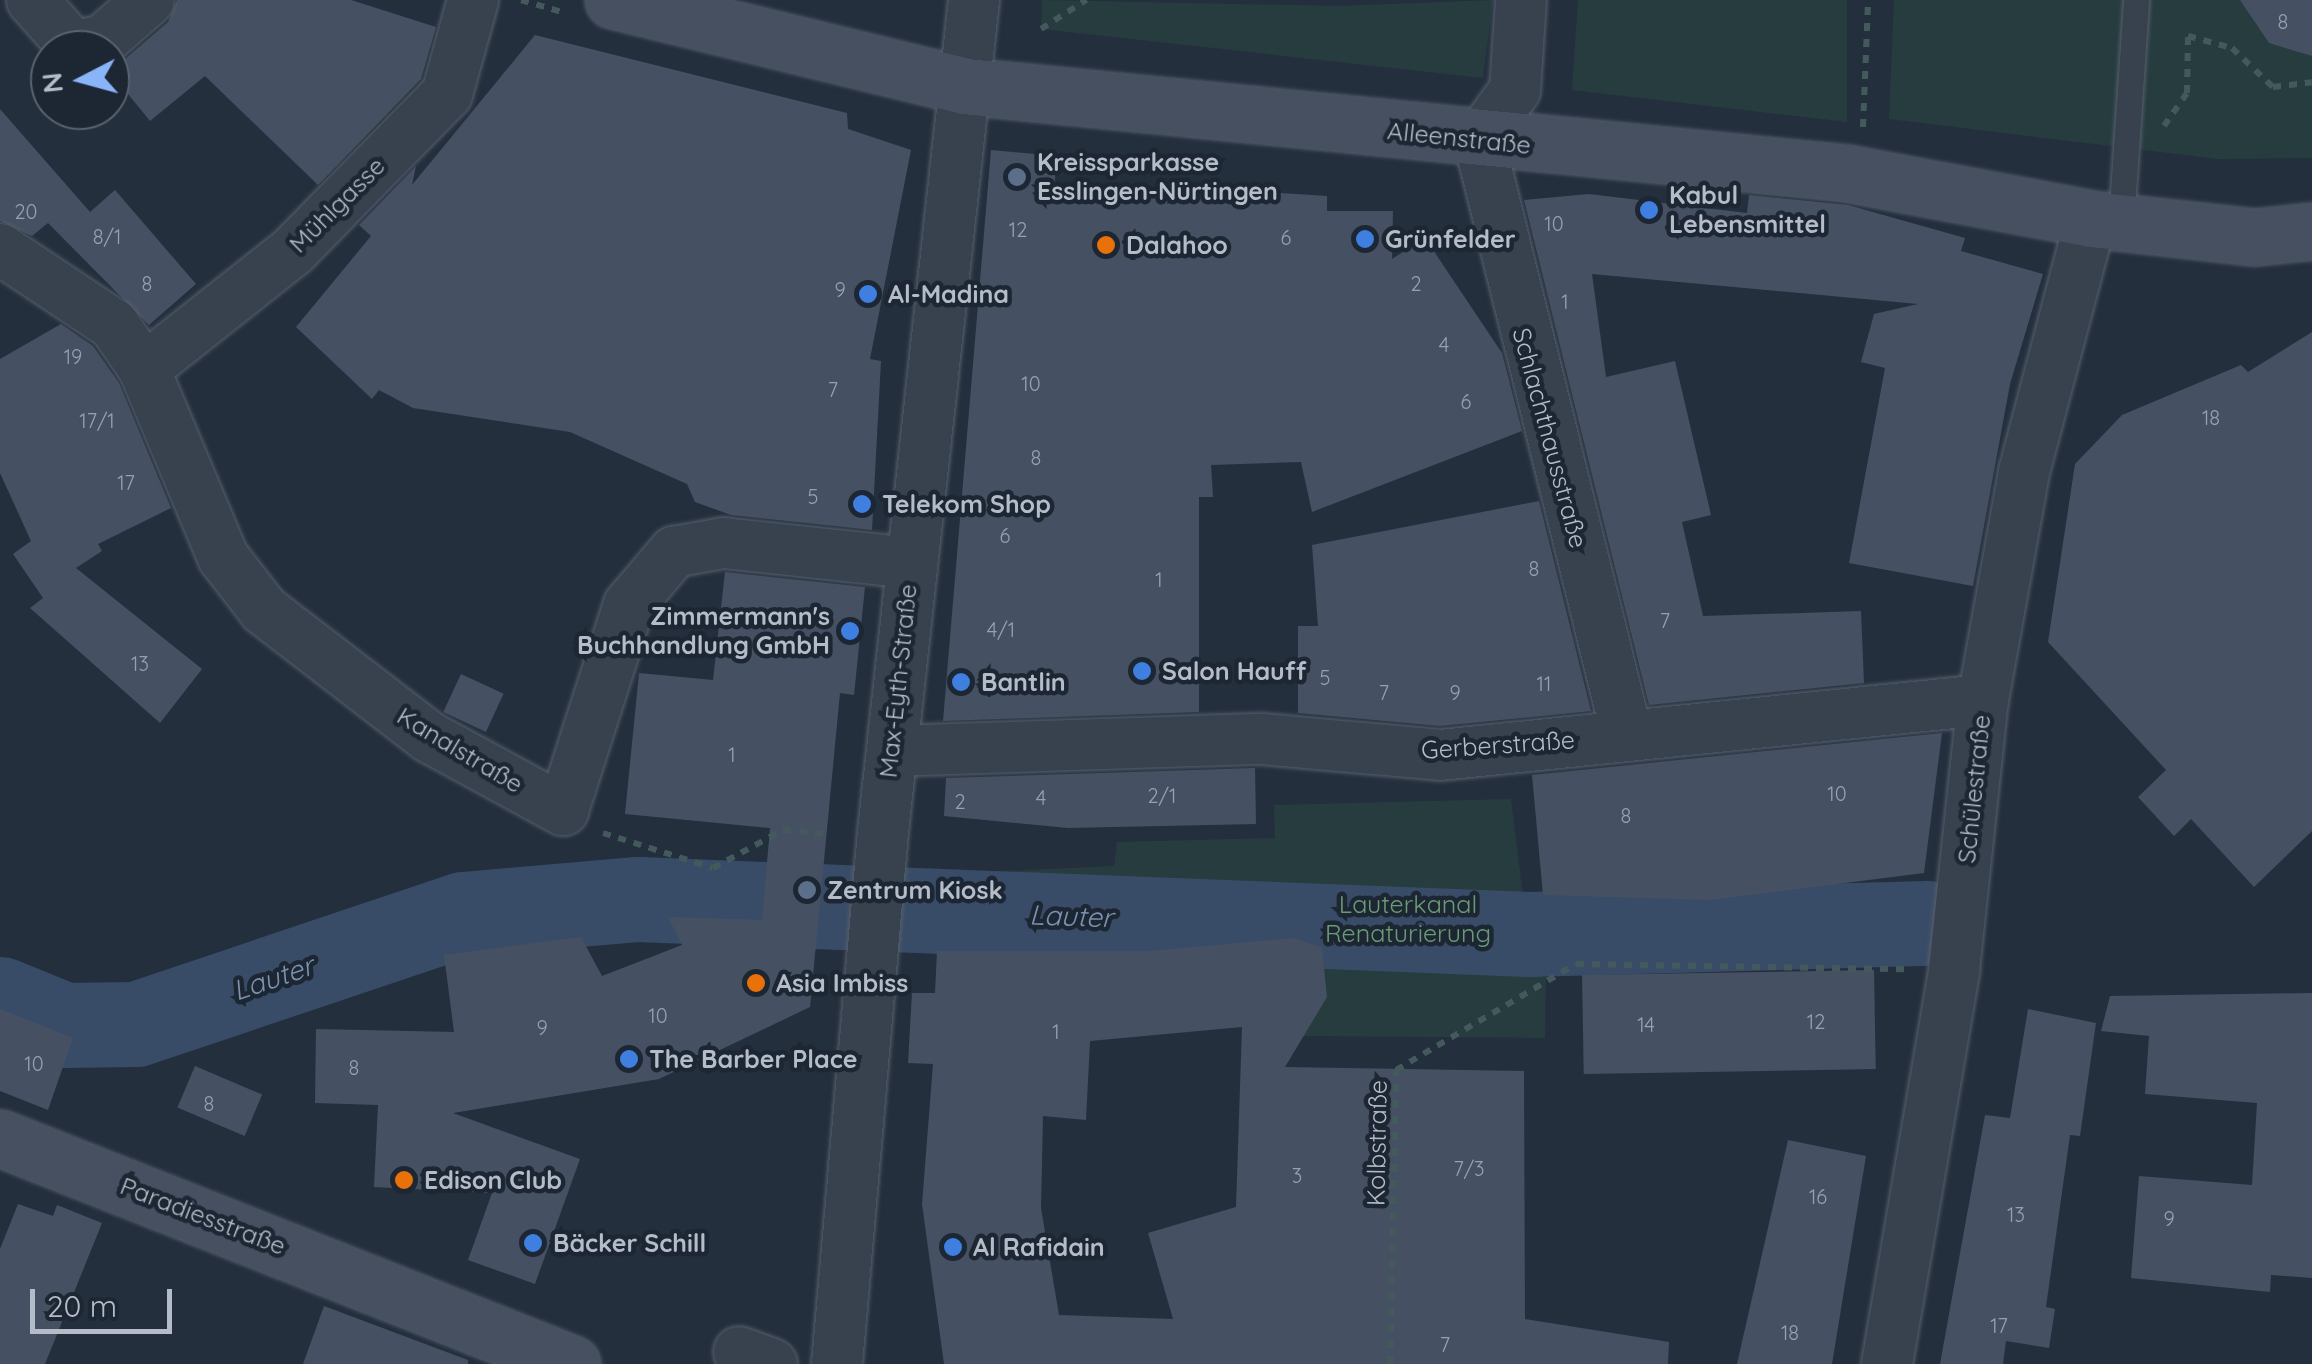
<!DOCTYPE html>
<meta charset="utf-8">
<style>
body{margin:0}
#map{position:relative;width:2312px;height:1364px;overflow:hidden;background:#242f3e;font-family:Quicksand,sans-serif}
div>[style]{position:absolute}
[style*='--x']{left:calc(var(--x)*1px);top:calc(var(--y)*1px);width:calc(var(--w)*1px);rotate:calc(var(--a)*1deg)}
.green>*{inset:0;background:#263c3f}
.river>*{height:85px;margin:-42.5px;padding:0 42.5px;transform-origin:42.5px;border-radius:42.5px;background:#394c67}
.building>*{inset:0;background:#455162;transform-origin:0 0}
.path>*{height:6px;margin-top:-3px;transform-origin:0;background:repeating-linear-gradient(90deg,#44595c 0 8px,transparent 0 16px)}
.roads{filter:drop-shadow(0 0 2px #565f6c) drop-shadow(0 0 2px #565f6c)}
.lane>*{height:25px;margin:-12.5px;padding:0 12.5px;transform-origin:12.5px;border-radius:12.5px;background:#38414e}
.street>*{height:50px;margin:-25px;padding:0 25px;transform-origin:25px;border-radius:25px;background:#38414e}
.secondary>*{height:55px;margin:-27.5px;padding:0 27.5px;transform-origin:27.5px;border-radius:27.5px;background:#465061}
.dots>*{width:28px;height:28px;translate:-50% -50%;box-sizing:border-box;border:5px solid #1d2633;border-radius:50%}
span{translate:-50% -50%;white-space:nowrap;text-align:center;line-height:1.15;-webkit-text-stroke:9px #1d2633;paint-order:stroke}
.number-label{font-size:20px;color:#98a1af}
.number-label span{-webkit-text-stroke-width:0}
.street-label{font-size:25px;color:#b4bcc9}
.poi-label{font-size:25px;color:#b4bcc9;font-weight:700}
.left{translate:0 -50%;text-align:left}
.right{translate:-100% -50%;text-align:right}
.park-label{font-size:25px;color:#6b9a76}
.water-label{font-size:28px;color:#7c92b1;font-style:italic}
.north{position:absolute;left:30px;top:30px;width:100px;height:100px;box-sizing:border-box;background:#1d2633;border:2px solid #59626f;border-radius:50%;rotate:264deg;font-size:28px;font-weight:700;line-height:40px;text-align:center;color:#b4bcc9}
.north::after{content:'';display:block;margin:auto;width:35px;height:45px;background:#8ab4f8;clip-path:polygon(50% 0,100% 100%,50% 72%,0 100%)}
.scale{position:absolute;left:30px;top:1289px;width:142px;height:45px;box-sizing:border-box;border:5px solid #b4bcc9;border-top:0;padding-left:12px;font-size:30px;line-height:35px;white-space:nowrap;color:#b4bcc9;-webkit-text-stroke:8px #1d2633;paint-order:stroke}
</style>
<div id="map">
<div class="green">
<div style="clip-path:polygon(1042px 0,1339px 6px,1493px 0,1483px 78px,1041px 29px)"></div>
<div style="clip-path:polygon(1578px 0,1847px 0,1847px 122px,1572px 90px)"></div>
<div style="clip-path:polygon(1894px 0,2240px 0,2312px 46px,2312px 158px,2218px 159px,1889px 119px)"></div>
<div style="clip-path:polygon(1511px 799px,1524px 904px,1546px 956px,1545px 1038px,1301px 1036px,1290px 918px,953px 936px,959px 873px,1114px 866px,1117px 842px,1275px 838px,1274px 805px)"></div>
</div>
<div class="river">
<div style="--x:0;--y:999;--w:69;--a:22.1"></div>
<div style="--x:64;--y:1025;--w:72;--a:-0.8"></div>
<div style="--x:136;--y:1024;--w:345;--a:-18.6"></div>
<div style="--x:463;--y:914;--w:176;--a:-4.9"></div>
<div style="--x:638;--y:899;--w:891;--a:2.25"></div>
<div style="--x:1528;--y:934;--w:399;--a:-1.6"></div>
</div>
<div class="building">
<div style="clip-path:polygon(177px 0,351px 0,436px 27px,421px 79px,318px 185px,205px 76px,150px 121px,110px 72px,168px 22px)"></div>
<div style="clip-path:polygon(2240px 0,2312px 0,2312px 56px,2269px 43px)"></div>
<div style="clip-path:polygon(535px 35px,847px 113px,848px 129px,911px 150px,870px 359px,881px 361px,872px 530px,731px 515px,695px 502px,687px 484px,570px 432px,413px 408px,379px 390px,372px 399px,296px 327px,371px 236px,359px 225px,416px 166px,412px 185px)"></div>
<div style="clip-path:polygon(0 109px,90px 212px,115px 190px,196px 284px,149px 325px,48px 223px,32px 236px,0 221px)"></div>
<div style="clip-path:polygon(991px 150px,1057px 156px,1054px 190px,1251px 191px,1327px 196px,1327px 211px,1393px 211px,1392px 259px,1425px 238px,1502px 353px,1522px 431px,1312px 512px,1301px 462px,1211px 465px,1213px 497px,1199px 497px,1199px 712px,943px 721px)"></div>
<div style="clip-path:polygon(1589px 194px,1747px 213px,1749px 195px,1848px 205px,1965px 238px,1961px 251px,2043px 274px,2010px 384px,1973px 586px,1849px 563px,1885px 368px,1861px 362px,1874px 314px,1918px 304px,1592px 274px,1606px 377px,1675px 361px,1711px 515px,1682px 522px,1703px 616px,1861px 611px,1864px 683px,1649px 705px,1524px 200px)"></div>
<div style="clip-path:polygon(61px 324px,93px 346px,119px 383px,171px 508px,98px 544px,102px 551px,76px 568px,202px 669px,160px 723px,30px 608px,43px 598px,13px 554px,31px 541px,0 473px,0 359px)"></div>
<div style="clip-path:polygon(2312px 332px,2312px 831px,2254px 887px,2191px 819px,2174px 836px,2138px 797px,2166px 770px,2048px 642px,2075px 464px,2122px 415px,2241px 365px,2248px 372px)"></div>
<div style="clip-path:polygon(1539px 501px,1591px 711px,1440px 726px,1298px 713px,1298px 626px,1318px 626px,1312px 545px)"></div>
<div style="clip-path:polygon(725px 572px,865px 587px,854px 695px,840px 693px,810px 1007px,659px 1079px,453px 1113px,580px 1159px,535px 1284px,468px 1260px,492px 1193px,374px 1187px,378px 1105px,315px 1103px,316px 1029px,454px 1032px,444px 955px,581px 937px,602px 976px,682px 945px,668px 917px,762px 920px,770px 828px,625px 814px,639px 673px,713px 680px)"></div>
<div style="left:461px;top:674px;width:47px;height:42px;rotate:25deg"></div>
<div style="clip-path:polygon(1942px 733px,1924px 873px,1710px 900px,1543px 895px,1532px 775px)"></div>
<div style="clip-path:polygon(1255px 768px,1256px 824px,1068px 828px,944px 816px,946px 778px)"></div>
<div style="clip-path:polygon(evenodd,1294px 938px,1322px 948px,1327px 997px,1285px 1067px,1524px 1071px,1525px 1319px,1669px 1342px,1668px 1364px,944px 1364px,922px 1204px,933px 1064px,908px 1063px,912px 993px,935px 993px,937px 951px,1150px 951px,1294px 938px,1242px 1027px,1236px 1207px,1148px 1233px,1173px 1319px,1059px 1315px,1041px 1208px,1043px 1116px,1086px 1120px,1090px 1041px,1242px 1027px)"></div>
<div style="left:1874px;top:970px;width:99px;height:292px;rotate:89deg"></div>
<div style="clip-path:polygon(2312px 993px,2312px 1278px,2271px 1275px,2270px 1292px,2131px 1278px,2139px 1176px,2252px 1185px,2257px 1103px,2145px 1094px,2149px 1036px,2101px 1031px,2110px 996px)"></div>
<div style="clip-path:polygon(0 1009px,73px 1038px,48px 1110px,0 1091px)"></div>
<div style="clip-path:polygon(2028px 1009px,2096px 1023px,2080px 1136px,2070px 1135px,2046px 1307px,2055px 1309px,2049px 1348px,2006px 1341px,2003px 1364px,1940px 1364px,1985px 1115px,2010px 1118px)"></div>
<div style="left:195px;top:1066px;width:73px;height:45px;rotate:23deg"></div>
<div style="clip-path:polygon(1788px 1140px,1866px 1156px,1832px 1364px,1737px 1364px)"></div>
<div style="clip-path:polygon(18px 1204px,53px 1216px,57px 1205px,102px 1223px,45px 1364px,0 1364px,0 1249px)"></div>
<div style="clip-path:polygon(324px 1306px,468px 1360px,468px 1364px,303px 1364px)"></div>
</div>
<div class="path">
<div style="--x:521;--y:0;--w:43;--a:16.3"></div>
<div style="--x:1041;--y:29;--w:54;--a:-32.8"></div>
<div style="--x:2164;--y:126;--w:40;--a:-55.1"></div>
<div style="--x:2187;--y:93;--w:57;--a:-89"></div>
<div style="--x:2188;--y:36;--w:46;--a:15.3"></div>
<div style="--x:2232;--y:48;--w:57;--a:43.6"></div>
<div style="--x:2273;--y:87;--w:39;--a:-7"></div>
<div style="--x:1863;--y:127;--w:127;--a:-87.7"></div>
<div style="--x:603;--y:833;--w:115;--a:17.7"></div>
<div style="--x:713;--y:868;--w:80;--a:-28.5"></div>
<div style="--x:783;--y:830;--w:44;--a:5.2"></div>
<div style="--x:1390;--y:1364;--w:294;--a:-88.8"></div>
<div style="--x:1396;--y:1070;--w:209;--a:-30.5"></div>
<div style="--x:1576;--y:964;--w:332;--a:0.9"></div>
</div>
<div class="roads">
<div class="lane">
<div style="--x:2121;--y:222;--w:223;--a:-86.1"></div>
</div>
<div class="street">
<div style="--x:32;--y:0;--w:62;--a:48.3"></div>
<div style="--x:73;--y:46;--w:29;--a:-10"></div>
<div style="--x:102;--y:41;--w:62;--a:-41.1"></div>
<div style="--x:1521;--y:0;--w:90;--a:93.8"></div>
<div style="--x:1515;--y:90;--w:62;--a:125.8"></div>
<div style="--x:1479;--y:140;--w:613;--a:76.03"></div>
<div style="--x:0;--y:249;--w:137;--a:33.7"></div>
<div style="--x:114;--y:325;--w:53;--a:55.7"></div>
<div style="--x:144;--y:369;--w:204;--a:67.2"></div>
<div style="--x:223;--y:557;--w:67;--a:52.3"></div>
<div style="--x:264;--y:610;--w:208;--a:37.6"></div>
<div style="--x:429;--y:737;--w:153;--a:28.6"></div>
<div style="--x:563;--y:810;--w:215;--a:-72.2"></div>
<div style="--x:629;--y:605;--w:70;--a:-49.7"></div>
<div style="--x:674;--y:552;--w:50;--a:-10.4"></div>
<div style="--x:723;--y:543;--w:188;--a:6.1"></div>
<div style="--x:144;--y:369;--w:190;--a:-38.4"></div>
<div style="--x:293;--y:251;--w:220;--a:-45.6"></div>
<div style="--x:447;--y:94;--w:98;--a:-74.5"></div>
<div style="--x:892;--y:751;--w:370;--a:-1.9"></div>
<div style="--x:1262;--y:739;--w:179;--a:5.1"></div>
<div style="--x:1440;--y:755;--w:546;--a:-5.78"></div>
<div style="--x:739;--y:1352;--w:35;--a:20"></div>
<div style="--x:837;--y:1364;--w:534;--a:-85.06"></div>
<div style="--x:883;--y:832;--w:837;--a:-83.76"></div>
<div style="--x:1887;--y:1364;--w:400;--a:-80.3"></div>
<div style="--x:1954;--y:970;--w:272;--a:-83.9"></div>
<div style="--x:1983;--y:700;--w:232;--a:-79.8"></div>
<div style="--x:2024;--y:472;--w:262;--a:-75.2"></div>
</div>
<div class="secondary">
<div style="--x:613;--y:0;--w:362;--a:13.7"></div>
<div style="--x:965;--y:86;--w:885;--a:5.64"></div>
<div style="--x:1846;--y:173;--w:249;--a:10.6"></div>
<div style="--x:2091;--y:219;--w:165;--a:6.3"></div>
<div style="--x:2255;--y:237;--w:57;--a:-6"></div>
<div style="--x:0;--y:1138;--w:615;--a:21.56"></div>
</div>
</div>
<div class="dots">
<div style="left:1017px;top:177px;background:#5c6f8a"></div>
<div style="left:1649px;top:210px;background:#3f7fe0"></div>
<div style="left:1365px;top:239px;background:#3f7fe0"></div>
<div style="left:1106px;top:245px;background:#e8710a"></div>
<div style="left:868px;top:294px;background:#3f7fe0"></div>
<div style="left:862px;top:504px;background:#3f7fe0"></div>
<div style="left:850px;top:631px;background:#3f7fe0"></div>
<div style="left:1142px;top:671px;background:#3f7fe0"></div>
<div style="left:961px;top:682px;background:#3f7fe0"></div>
<div style="left:807px;top:890px;background:#5c6f8a"></div>
<div style="left:756px;top:983px;background:#e8710a"></div>
<div style="left:629px;top:1059px;background:#3f7fe0"></div>
<div style="left:404px;top:1180px;background:#e8710a"></div>
<div style="left:533px;top:1243px;background:#3f7fe0"></div>
<div style="left:953px;top:1247px;background:#3f7fe0"></div>
</div>
<div class="number-label">
<span style="left:2283px;top:21px">8</span>
<span style="left:26px;top:211px">20</span>
<span style="left:1554px;top:223px">10</span>
<span style="left:1018px;top:229px">12</span>
<span style="left:107px;top:236px">8/1</span>
<span style="left:1286px;top:237px">6</span>
<span style="left:147px;top:283px">8</span>
<span style="left:1416px;top:283px">2</span>
<span style="left:840px;top:289px">9</span>
<span style="left:1565px;top:301px">1</span>
<span style="left:1444px;top:344px">4</span>
<span style="left:73px;top:356px">19</span>
<span style="left:1031px;top:383px">10</span>
<span style="left:833px;top:389px">7</span>
<span style="left:1466px;top:401px">6</span>
<span style="left:2211px;top:417px">18</span>
<span style="left:97px;top:420px">17/1</span>
<span style="left:1036px;top:457px">8</span>
<span style="left:126px;top:482px">17</span>
<span style="left:813px;top:496px">5</span>
<span style="left:1005px;top:535px">6</span>
<span style="left:1534px;top:568px">8</span>
<span style="left:1159px;top:579px">1</span>
<span style="left:1665px;top:620px">7</span>
<span style="left:1001px;top:629px">4/1</span>
<span style="left:140px;top:663px">13</span>
<span style="left:1325px;top:677px">5</span>
<span style="left:1544px;top:683px">11</span>
<span style="left:1384px;top:692px">7</span>
<span style="left:1455px;top:692px">9</span>
<span style="left:732px;top:754px">1</span>
<span style="left:1837px;top:793px">10</span>
<span style="left:1162px;top:795px">2/1</span>
<span style="left:1041px;top:797px">4</span>
<span style="left:960px;top:801px">2</span>
<span style="left:1626px;top:815px">8</span>
<span style="left:658px;top:1015px">10</span>
<span style="left:1816px;top:1021px">12</span>
<span style="left:1646px;top:1024px">14</span>
<span style="left:542px;top:1027px">9</span>
<span style="left:1056px;top:1031px">1</span>
<span style="left:34px;top:1063px">10</span>
<span style="left:354px;top:1067px">8</span>
<span style="left:209px;top:1103px">8</span>
<span style="left:1469px;top:1168px">7/3</span>
<span style="left:1297px;top:1175px">3</span>
<span style="left:1818px;top:1196px">16</span>
<span style="left:2016px;top:1214px">13</span>
<span style="left:2169px;top:1218px">9</span>
<span style="left:1999px;top:1325px">17</span>
<span style="left:1790px;top:1332px">18</span>
<span style="left:1445px;top:1344px">7</span>
</div>
<div class="street-label">
<span style="left:1459px;top:138px;rotate:6deg">Alleenstraße</span>
<span style="left:337px;top:205px;rotate:-45deg">Mühlgasse</span>
<span style="left:1550px;top:438px;rotate:75deg">Schlachthausstraße</span>
<span style="left:898px;top:681px;rotate:-84deg">Max-Eyth-Straße</span>
<span style="left:1498px;top:745px;rotate:-4deg">Gerberstraße</span>
<span style="left:460px;top:750px;rotate:31deg">Kanalstraße</span>
<span style="left:1974px;top:789px;rotate:-84deg">Schülestraße</span>
<span style="left:1377px;top:1143px;rotate:-89deg">Kolbstraße</span>
<span style="left:203px;top:1216px;rotate:21deg">Paradiesstraße</span>
</div>
<div class="poi-label">
<span class="left" style="left:1037px;top:177px">Kreissparkasse<br>Esslingen-Nürtingen</span>
<span class="left" style="left:1669px;top:210px">Kabul<br>Lebensmittel</span>
<span class="left" style="left:1385px;top:239px">Grünfelder</span>
<span class="left" style="left:1126px;top:245px">Dalahoo</span>
<span class="left" style="left:888px;top:294px">Al-Madina</span>
<span class="left" style="left:882px;top:504px">Telekom Shop</span>
<span class="right" style="left:830px;top:631px">Zimmermann's<br>Buchhandlung GmbH</span>
<span class="left" style="left:1162px;top:671px">Salon Hauff</span>
<span class="left" style="left:981px;top:682px">Bantlin</span>
<span class="left" style="left:827px;top:890px">Zentrum Kiosk</span>
<span class="left" style="left:776px;top:983px">Asia Imbiss</span>
<span class="left" style="left:649px;top:1059px">The Barber Place</span>
<span class="left" style="left:424px;top:1180px">Edison Club</span>
<span class="left" style="left:553px;top:1243px">Bäcker Schill</span>
<span class="left" style="left:973px;top:1247px">Al Rafidain</span>
</div>
<div class="park-label">
<span style="left:1408px;top:919px">Lauterkanal<br>Renaturierung</span>
</div>
<div class="water-label">
<span style="left:1071px;top:916px;rotate:2deg">Lauter</span>
<span style="left:273px;top:978px;rotate:-19deg">Lauter</span>
</div>
<div class="north">N</div>
<div class="scale">20 m</div>
</div>
